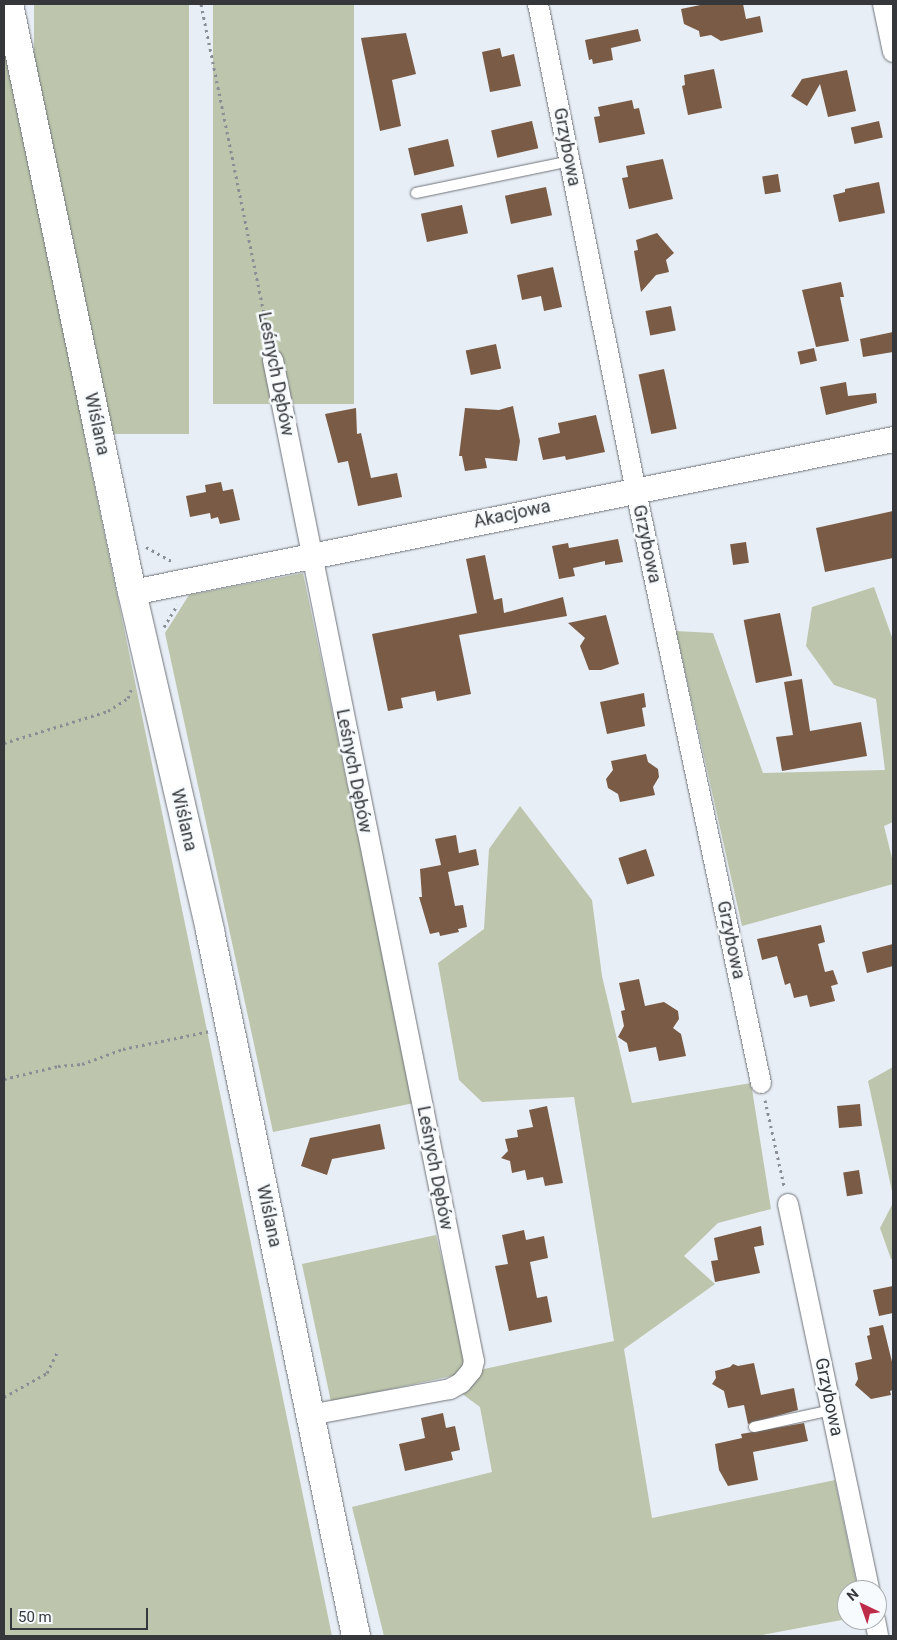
<!DOCTYPE html>
<meta charset="utf-8">
<style>
body{margin:0}
#map{position:relative;width:897px;height:1640px;overflow:hidden;background:#e8eef5;font-family:Roboto,sans-serif}
div>[style]{position:absolute}
[style*='--x']{left:calc(var(--x)*1px);top:calc(var(--y)*1px);width:calc(var(--w)*1px);rotate:calc(var(--a)*1deg)}
.green>*{inset:0;background:#bdc5ac;transform-origin:0 0}
.building>*{inset:0;background:#7a5b45;transform-origin:0 0}
.path>*{height:3px;margin-top:-1.5px;transform-origin:0;background:repeating-linear-gradient(90deg,#8b8f95 0 2.5px,transparent 0 6.5px)}
.roads{filter:drop-shadow(0 0 1px #70747b) drop-shadow(0 0 1px #70747b)}
.service>*{height:10px;margin:-5px;padding:0 5px;transform-origin:5px;border-radius:5px;background:#fff}
.minor>*{height:20px;margin:-10px;padding:0 10px;transform-origin:10px;border-radius:10px;background:#fff}
.tertiary>*{height:25px;margin:-12.5px;padding:0 12.5px;transform-origin:12.5px;border-radius:12.5px;background:#fff}
.secondary>*{height:28px;margin:-14px;padding:0 14px;transform-origin:14px;border-radius:14px;background:#fff}
span{translate:-50% -50%;white-space:nowrap;text-align:center;line-height:1.15;-webkit-text-stroke:5px #f8fbfe;paint-order:stroke}
.street-label{font-size:18px;color:#35373b}
.frame{position:absolute;inset:0;border:5px solid #35373b;pointer-events:none}
.north{position:absolute;left:837px;top:1580px;width:50px;height:50px;box-sizing:border-box;background:#f8fbfe;border:1px solid #aaadb0;border-radius:50%;rotate:318deg;font-size:14px;font-weight:700;line-height:20px;text-align:center;color:#35373b}
.north::after{content:'';display:block;margin:auto;width:18px;height:22px;background:#bd2c49;clip-path:polygon(50% 0,100% 100%,50% 72%,0 100%)}
.scale{position:absolute;left:10px;top:1608px;width:138px;height:22px;box-sizing:border-box;border:2px solid #35373b;border-top:0;padding-left:6px;font-size:15px;line-height:18px;white-space:nowrap;color:#35373b;-webkit-text-stroke:4px #f8fbfe;paint-order:stroke}
</style>
<div id="map">
<div class="green">
<div style="left:34px;top:4px;width:155px;height:430px"></div>
<div style="left:213px;top:4px;width:141px;height:400px"></div>
<div style="clip-path:polygon(4px 47px,332px 1636px,4px 1636px)"></div>
<div style="clip-path:polygon(303px 573px,414px 1103px,273px 1132px,165px 633px,189px 595px)"></div>
<div style="clip-path:polygon(874px 587px,893px 640px,893px 822px,884px 826px,893px 862px,893px 884px,742px 926px,676px 631px,713px 633px,763px 773px,885px 770px,876px 699px,834px 685px,806px 646px,812px 607px)"></div>
<div style="clip-path:polygon(520px 806px,592px 900px,602px 976px,632px 1103px,751px 1083px,771px 1209px,718px 1223px,684px 1256px,715px 1284px,624px 1349px,652px 1518px,835px 1480px,858px 1590px,847px 1590px,847px 1619px,757px 1636px,384px 1636px,352px 1507px,492px 1472px,480px 1407px,461px 1393px,484px 1369px,614px 1341px,574px 1097px,482px 1102px,459px 1080px,438px 963px,484px 929px,489px 849px)"></div>
<div style="clip-path:polygon(893px 1067px,893px 1196px,868px 1081px)"></div>
<div style="clip-path:polygon(893px 1203px,893px 1259px,891px 1259px,880px 1228px)"></div>
<div style="clip-path:polygon(436px 1235px,468px 1366px,461px 1374px,331px 1402px,302px 1264px)"></div>
</div>
<div class="building">
<div style="clip-path:polygon(705px 4px,743px 4px,746px 19px,760px 16px,763px 32px,721px 41px,711px 35px,700px 37px,699px 31px,684px 24px,681px 9px)"></div>
<div style="clip-path:polygon(638px 29px,641px 41px,611px 48px,613px 60px,593px 64px,592px 59px,589px 60px,585px 40px)"></div>
<div style="clip-path:polygon(406px 33px,416px 74px,392px 80px,401px 126px,380px 131px,361px 38px)"></div>
<div style="clip-path:polygon(500px 48px,502px 57px,514px 54px,521px 86px,490px 92px,482px 52px)"></div>
<div style="clip-path:polygon(714px 69px,722px 108px,688px 115px,682px 86px,685px 85px,684px 75px)"></div>
<div style="clip-path:polygon(847px 70px,856px 111px,828px 117px,820px 84px,807px 106px,791px 96px,802px 79px)"></div>
<div style="clip-path:polygon(632px 100px,634px 109px,639px 108px,645px 134px,599px 143px,594px 117px,600px 116px,598px 107px)"></div>
<div style="left:532px;top:121px;width:28px;height:42px;rotate:77deg"></div>
<div style="left:879px;top:121px;width:17px;height:29px;rotate:77deg"></div>
<div style="left:448px;top:139px;width:28px;height:41px;rotate:77deg"></div>
<div style="clip-path:polygon(663px 159px,673px 199px,629px 209px,622px 178px,628px 177px,626px 166px)"></div>
<div style="left:778px;top:174px;width:18px;height:16px;rotate:81deg"></div>
<div style="clip-path:polygon(879px 182px,885px 213px,839px 222px,833px 195px,845px 192px,845px 189px)"></div>
<div style="left:546px;top:187px;width:29px;height:42px;rotate:78deg"></div>
<div style="left:462px;top:205px;width:29px;height:42px;rotate:78deg"></div>
<div style="clip-path:polygon(657px 233px,674px 253px,666px 260px,669px 272px,656px 275px,641px 292px,634px 251px,638px 250px,636px 240px)"></div>
<div style="clip-path:polygon(553px 267px,562px 307px,544px 311px,541px 296px,522px 300px,517px 275px)"></div>
<div style="clip-path:polygon(841px 282px,844px 297px,840px 297px,849px 341px,816px 347px,802px 290px)"></div>
<div style="left:671px;top:306px;width:25px;height:26px;rotate:79deg"></div>
<div style="clip-path:polygon(893px 332px,893px 352px,863px 357px,860px 339px)"></div>
<div style="left:496px;top:344px;width:25px;height:31px;rotate:78deg"></div>
<div style="left:814px;top:348px;width:13px;height:17px;rotate:77deg"></div>
<div style="left:664px;top:369px;width:61px;height:26px;rotate:78deg"></div>
<div style="clip-path:polygon(846px 382px,848px 396px,876px 393px,877px 403px,826px 415px,820px 387px)"></div>
<div style="clip-path:polygon(513px 406px,520px 441px,517px 461px,485px 458px,487px 468px,465px 471px,462px 456px,459px 456px,465px 408px,499px 410px)"></div>
<div style="clip-path:polygon(356px 408px,357px 434px,361px 433px,371px 478px,397px 473px,402px 497px,358px 506px,348px 461px,338px 463px,325px 414px)"></div>
<div style="clip-path:polygon(596px 415px,605px 452px,566px 460px,565px 456px,543px 460px,538px 438px,560px 433px,558px 423px)"></div>
<div style="clip-path:polygon(221px 482px,223px 491px,233px 489px,240px 520px,220px 524px,218px 517px,211px 519px,210px 513px,190px 517px,186px 496px,206px 492px,205px 485px)"></div>
<div style="clip-path:polygon(893px 511px,893px 558px,825px 572px,816px 528px)"></div>
<div style="clip-path:polygon(618px 539px,623px 562px,605px 565px,605px 561px,573px 568px,575px 576px,559px 579px,552px 546px,568px 543px,569px 548px)"></div>
<div style="left:746px;top:542px;width:21px;height:16px;rotate:82deg"></div>
<div style="clip-path:polygon(485px 555px,494px 600px,502px 598px,504px 613px,563px 597px,567px 616px,459px 635px,471px 694px,437px 701px,435px 691px,401px 698px,403px 708px,388px 711px,372px 634px,477px 613px,466px 559px)"></div>
<div style="left:780px;top:613px;width:64px;height:37px;rotate:79deg"></div>
<div style="clip-path:polygon(606px 615px,619px 664px,601px 670px,589px 670px,580px 646px,585px 638px,568px 623px)"></div>
<div style="clip-path:polygon(802px 679px,810px 731px,861px 722px,867px 756px,782px 771px,776px 737px,793px 735px,784px 682px)"></div>
<div style="clip-path:polygon(644px 693px,646px 707px,642px 708px,645px 726px,607px 734px,600px 702px)"></div>
<div style="clip-path:polygon(646px 754px,648px 762px,658px 769px,659px 777px,653px 787px,655px 795px,620px 802px,618px 794px,608px 788px,606px 779px,613px 770px,611px 761px)"></div>
<div style="clip-path:polygon(456px 835px,459px 853px,476px 849px,479px 865px,448px 872px,455px 906px,463px 905px,467px 927px,458px 929px,459px 932px,440px 936px,439px 932px,430px 934px,419px 897px,422px 897px,420px 869px,441px 865px,435px 839px)"></div>
<div style="left:646px;top:849px;width:28px;height:29px;rotate:72deg"></div>
<div style="clip-path:polygon(821px 925px,825px 942px,818px 944px,825px 972px,833px 970px,838px 984px,831px 986px,835px 1001px,810px 1007px,807px 995px,794px 998px,790px 983px,785px 985px,777px 956px,762px 960px,757px 939px)"></div>
<div style="clip-path:polygon(893px 944px,893px 966px,867px 973px,862px 952px)"></div>
<div style="clip-path:polygon(639px 979px,645px 1006px,664px 1002px,678px 1011px,679px 1019px,673px 1028px,681px 1034px,686px 1056px,659px 1061px,656px 1047px,629px 1052px,627px 1043px,618px 1037px,624px 1026px,621px 1011px,625px 1010px,619px 983px)"></div>
<div style="left:860px;top:1104px;width:22px;height:23px;rotate:85deg"></div>
<div style="clip-path:polygon(547px 1106px,563px 1183px,545px 1186px,543px 1177px,527px 1180px,525px 1170px,512px 1173px,510px 1161px,501px 1158px,508px 1151px,505px 1139px,518px 1137px,517px 1130px,533px 1127px,529px 1110px)"></div>
<div style="clip-path:polygon(380px 1124px,385px 1149px,332px 1159px,327px 1175px,301px 1166px,310px 1138px)"></div>
<div style="left:859px;top:1170px;width:24px;height:16px;rotate:81deg"></div>
<div style="clip-path:polygon(761px 1226px,764px 1245px,754px 1247px,760px 1273px,715px 1282px,711px 1261px,718px 1260px,714px 1238px)"></div>
<div style="clip-path:polygon(524px 1230px,526px 1240px,544px 1236px,548px 1258px,530px 1262px,537px 1298px,547px 1296px,552px 1322px,509px 1331px,495px 1266px,508px 1264px,502px 1235px)"></div>
<div style="clip-path:polygon(893px 1286px,893px 1313px,879px 1316px,873px 1290px)"></div>
<div style="clip-path:polygon(883px 1325px,893px 1366px,893px 1390px,890px 1391px,891px 1395px,871px 1399px,855px 1385px,858px 1379px,855px 1363px,872px 1359px,867px 1336px,870px 1335px,869px 1328px)"></div>
<div style="clip-path:polygon(754px 1363px,761px 1395px,794px 1388px,798px 1410px,748px 1424px,744px 1405px,728px 1408px,724px 1391px,712px 1384px,716px 1378px,715px 1371px,730px 1367px,733px 1364px,738px 1366px)"></div>
<div style="clip-path:polygon(443px 1413px,446px 1428px,455px 1426px,460px 1450px,451px 1452px,453px 1460px,405px 1471px,399px 1444px,425px 1438px,421px 1418px)"></div>
<div style="clip-path:polygon(804px 1423px,808px 1441px,753px 1452px,758px 1480px,728px 1486px,719px 1470px,715px 1444px,742px 1438px,741px 1434px)"></div>
</div>
<div class="path">
<div style="--x:201;--y:4;--w:347;--a:78.5"></div>
<div style="--x:146;--y:547;--w:29;--a:29"></div>
<div style="--x:164;--y:627;--w:26;--a:-59"></div>
<div style="--x:4;--y:743;--w:109;--a:-17.1"></div>
<div style="--x:108;--y:711;--w:24;--a:-33"></div>
<div style="--x:128;--y:698;--w:9;--a:-69"></div>
<div style="--x:4;--y:1079;--w:56;--a:-13.5"></div>
<div style="--x:58;--y:1066;--w:24;--a:-5"></div>
<div style="--x:82;--y:1064;--w:44;--a:-20.1"></div>
<div style="--x:123;--y:1049;--w:89;--a:-11.7"></div>
<div style="--x:765;--y:1100;--w:88;--a:77.5"></div>
<div style="--x:4;--y:1397;--w:49;--a:-29.2"></div>
<div style="--x:47;--y:1373;--w:25;--a:-64"></div>
</div>
<div class="roads">
<div class="service">
<div style="--x:416;--y:193;--w:157;--a:-11.7"></div>
<div style="--x:754;--y:1427;--w:80;--a:-12.3"></div>
</div>
<div class="minor">
<div style="--x:538;--y:4;--w:507;--a:78.62"></div>
<div style="--x:638;--y:501;--w:595;--a:78.07"></div>
<div style="--x:883;--y:4;--w:49;--a:78.2"></div>
<div style="--x:273;--y:360;--w:1021;--a:78.65"></div>
<div style="--x:474;--y:1361;--w:9;--a:103"></div>
<div style="--x:472;--y:1370;--w:17;--a:130"></div>
<div style="--x:461;--y:1383;--w:13;--a:151"></div>
<div style="--x:450;--y:1389;--w:142;--a:169.5"></div>
<div style="--x:788;--y:1204;--w:394;--a:78.1"></div>
<div style="--x:875;--y:1620;--w:16;--a:79"></div>
</div>
<div class="tertiary">
<div style="--x:132;--y:592;--w:776;--a:-11.37"></div>
</div>
<div class="secondary">
<div style="--x:9;--y:4;--w:601;--a:78.19"></div>
<div style="--x:132;--y:592;--w:348;--a:77"></div>
<div style="--x:210;--y:931;--w:720;--a:78.3"></div>
</div>
</div>
<div class="street-label">
<span style="left:567px;top:147px;rotate:79deg">Grzybowa</span>
<span style="left:276px;top:374px;rotate:79deg">Leśnych Dębów</span>
<span style="left:97px;top:424px;rotate:78deg">Wiślana</span>
<span style="left:512px;top:514px;rotate:-12deg">Akacjowa</span>
<span style="left:647px;top:544px;rotate:78deg">Grzybowa</span>
<span style="left:354px;top:771px;rotate:79deg">Leśnych Dębów</span>
<span style="left:184px;top:820px;rotate:77deg">Wiślana</span>
<span style="left:731px;top:940px;rotate:78deg">Grzybowa</span>
<span style="left:435px;top:1168px;rotate:79deg">Leśnych Dębów</span>
<span style="left:269px;top:1216px;rotate:78deg">Wiślana</span>
<span style="left:829px;top:1397px;rotate:78deg">Grzybowa</span>
</div>
<div class="frame"></div>
<div class="north">N</div>
<div class="scale">50 m</div>
</div>
